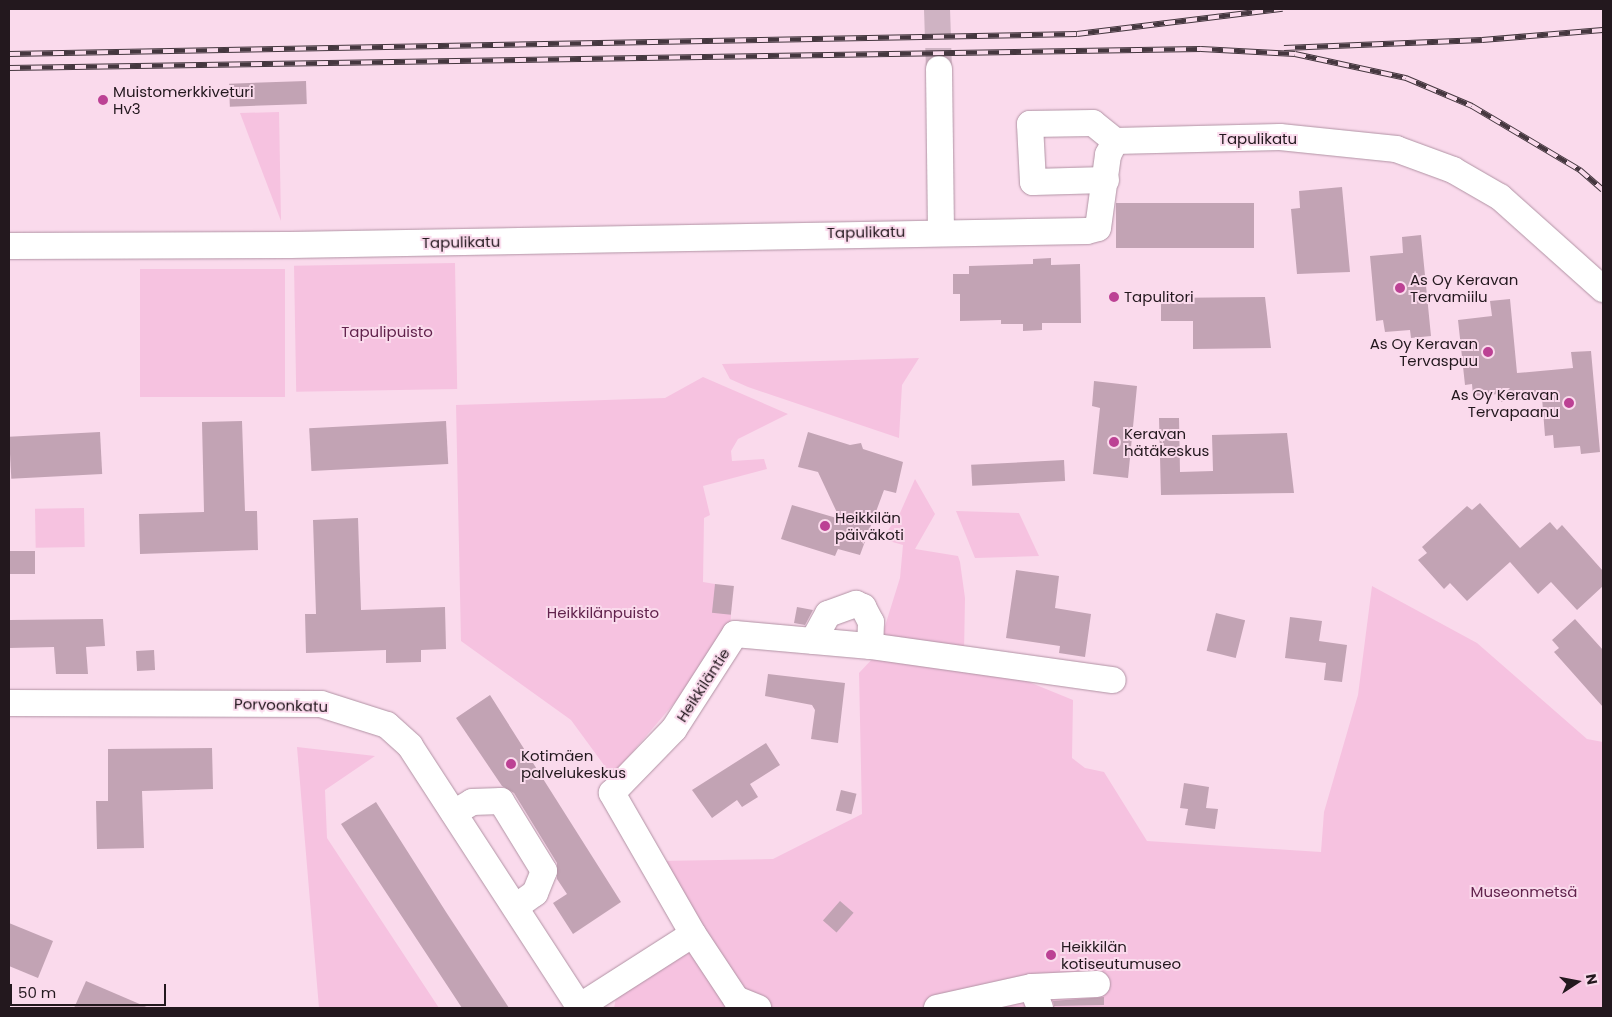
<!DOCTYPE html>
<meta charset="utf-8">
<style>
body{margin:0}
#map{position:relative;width:1612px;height:1017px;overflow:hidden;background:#fadaec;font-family:Poppins,sans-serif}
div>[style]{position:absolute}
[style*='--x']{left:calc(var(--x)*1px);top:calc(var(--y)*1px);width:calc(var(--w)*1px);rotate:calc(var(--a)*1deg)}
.green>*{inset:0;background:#f6c2e0;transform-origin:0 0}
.building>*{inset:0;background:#c2a3b4;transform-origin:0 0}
.minor-tunnel>*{height:26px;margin-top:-13px;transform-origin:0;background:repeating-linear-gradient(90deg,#cfb3c3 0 26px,transparent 0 39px)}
.roads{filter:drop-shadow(0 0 1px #b193a4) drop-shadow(0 0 1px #b193a4)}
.minor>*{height:26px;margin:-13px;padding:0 13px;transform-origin:13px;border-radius:13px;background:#fff}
.rail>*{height:5.5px;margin-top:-2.75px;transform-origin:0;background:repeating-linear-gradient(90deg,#fadaec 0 11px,#45373f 0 22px);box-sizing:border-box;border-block:1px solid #45373f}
.dots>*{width:14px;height:14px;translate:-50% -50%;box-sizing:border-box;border:2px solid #fadaec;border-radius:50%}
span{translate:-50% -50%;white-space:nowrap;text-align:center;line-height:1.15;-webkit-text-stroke:4px #fadaec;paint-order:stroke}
.poi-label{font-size:15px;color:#23181e}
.left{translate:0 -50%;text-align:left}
.right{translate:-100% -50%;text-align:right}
.street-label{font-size:15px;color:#23181e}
.park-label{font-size:15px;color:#62234d}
.frame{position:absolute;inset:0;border:10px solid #23181e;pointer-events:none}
.north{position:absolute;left:1552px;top:957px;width:50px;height:50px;-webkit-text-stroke:4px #fadaec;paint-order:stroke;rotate:79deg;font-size:14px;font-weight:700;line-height:20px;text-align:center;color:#23181e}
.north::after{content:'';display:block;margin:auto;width:18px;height:22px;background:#23181e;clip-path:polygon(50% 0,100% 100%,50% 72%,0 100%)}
.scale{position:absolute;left:10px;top:984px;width:156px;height:22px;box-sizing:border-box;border:2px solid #23181e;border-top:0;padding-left:6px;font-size:15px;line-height:18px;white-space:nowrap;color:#23181e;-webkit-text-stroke:4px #fadaec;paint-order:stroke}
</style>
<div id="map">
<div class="green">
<div style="clip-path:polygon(279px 112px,281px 221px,240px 113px)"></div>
<div style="left:455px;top:263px;width:126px;height:161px;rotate:89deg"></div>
<div style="left:140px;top:269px;width:145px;height:128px"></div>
<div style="clip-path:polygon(919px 358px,902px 385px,899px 438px,748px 387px,730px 379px,722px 364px)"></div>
<div style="clip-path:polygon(703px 377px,788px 414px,738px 439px,731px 451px,732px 461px,764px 459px,767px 469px,703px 486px,710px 515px,704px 518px,703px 582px,715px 584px,731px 615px,729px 639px,612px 776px,571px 720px,461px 641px,456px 405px,665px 398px)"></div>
<div style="clip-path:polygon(915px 479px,935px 514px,915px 549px,958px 556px,960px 562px,965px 598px,964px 653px,880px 642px,900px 578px,903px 545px,882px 539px,900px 513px)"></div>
<div style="left:84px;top:508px;width:39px;height:49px;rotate:89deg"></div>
<div style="clip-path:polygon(956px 511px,1019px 513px,1039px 556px,975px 558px)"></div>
<div style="clip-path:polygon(1372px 586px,1477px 643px,1587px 739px,1603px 742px,1603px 1008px,614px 1008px,617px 993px,703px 938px,659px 861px,773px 859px,862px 814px,859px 673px,876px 655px,992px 667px,1073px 700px,1072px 758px,1085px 768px,1104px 772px,1147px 841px,1321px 852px,1324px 812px,1358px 695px)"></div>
<div style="clip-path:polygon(297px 747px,375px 756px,325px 790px,327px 838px,439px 1008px,319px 1008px)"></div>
</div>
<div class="building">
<div style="left:306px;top:81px;width:23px;height:77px;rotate:88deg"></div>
<div style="clip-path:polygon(1342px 187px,1350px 272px,1297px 274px,1291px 209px,1300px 208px,1299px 191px)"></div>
<div style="left:1254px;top:203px;width:45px;height:138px;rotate:90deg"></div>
<div style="clip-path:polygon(1421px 235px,1431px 336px,1411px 338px,1410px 330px,1385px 332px,1383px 320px,1376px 321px,1370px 256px,1403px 253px,1402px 237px)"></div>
<div style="clip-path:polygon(1051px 258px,1051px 265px,1080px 264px,1081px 323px,1042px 323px,1042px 330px,1023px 331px,1023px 324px,1001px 324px,1001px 320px,960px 321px,960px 294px,953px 294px,953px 274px,969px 274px,969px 266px,1033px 264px,1033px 259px)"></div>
<div style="clip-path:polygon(1265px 297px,1271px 348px,1193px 349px,1193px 321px,1161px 321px,1161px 298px)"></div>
<div style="clip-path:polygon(1510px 299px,1517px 373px,1573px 368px,1571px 352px,1591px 351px,1600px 452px,1581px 454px,1580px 446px,1554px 448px,1553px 435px,1545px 436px,1542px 398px,1500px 402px,1499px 394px,1473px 396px,1472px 384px,1465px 385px,1458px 320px,1492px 316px,1490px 301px)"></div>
<div style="clip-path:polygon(1094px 381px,1137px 386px,1128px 478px,1093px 474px,1100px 408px,1092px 406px)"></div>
<div style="clip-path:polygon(1159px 418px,1179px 418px,1180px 472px,1213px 471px,1212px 435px,1287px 433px,1294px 493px,1161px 495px)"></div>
<div style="clip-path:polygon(242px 421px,245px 511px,257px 511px,258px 550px,140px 554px,139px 514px,204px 512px,202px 422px)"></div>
<div style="left:446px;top:421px;width:43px;height:137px;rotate:87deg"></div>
<div style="left:100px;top:432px;width:42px;height:91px;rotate:87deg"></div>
<div style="clip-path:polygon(808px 432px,850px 445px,861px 443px,863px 449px,903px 462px,896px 493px,884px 490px,860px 555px,838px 549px,835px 556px,781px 539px,792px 505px,840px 519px,818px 472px,798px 467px)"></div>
<div style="left:1064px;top:460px;width:21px;height:93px;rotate:87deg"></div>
<div style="clip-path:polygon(1480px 503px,1520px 548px,1550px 522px,1557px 530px,1562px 525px,1603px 571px,1603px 586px,1577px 610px,1551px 582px,1538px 594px,1510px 562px,1467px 601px,1450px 583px,1444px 589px,1418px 560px,1427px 553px,1422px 547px,1467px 506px,1472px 510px)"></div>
<div style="clip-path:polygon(358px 518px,361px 610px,445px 607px,446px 649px,421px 650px,421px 662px,386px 663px,386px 650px,306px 653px,305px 614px,316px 614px,313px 520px)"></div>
<div style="left:35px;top:551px;width:23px;height:26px;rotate:90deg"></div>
<div style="clip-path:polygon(1016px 570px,1059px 576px,1055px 608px,1091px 614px,1085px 657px,1059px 653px,1060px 646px,1006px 638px)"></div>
<div style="left:715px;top:584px;width:19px;height:29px;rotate:6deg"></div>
<div style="clip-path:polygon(797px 607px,813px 610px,805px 625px,794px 623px)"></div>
<div style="left:1216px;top:613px;width:30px;height:39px;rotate:14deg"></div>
<div style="clip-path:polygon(1290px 617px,1322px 621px,1319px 641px,1347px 645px,1342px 682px,1324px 680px,1326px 663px,1285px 658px)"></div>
<div style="clip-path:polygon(103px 619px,105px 646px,86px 647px,88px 674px,56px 674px,54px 647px,9px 648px,9px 620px)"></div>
<div style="clip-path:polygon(1575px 619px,1603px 650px,1603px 707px,1554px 652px,1559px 648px,1552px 640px)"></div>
<div style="left:154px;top:650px;width:20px;height:18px;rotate:87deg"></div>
<div style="clip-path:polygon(768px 674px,845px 683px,838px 743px,811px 739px,815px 710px,812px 705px,765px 696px)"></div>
<div style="clip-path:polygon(490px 695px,621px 902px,573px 934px,553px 903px,567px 894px,557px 879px,557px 863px,514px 793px,502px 786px,456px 718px)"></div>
<div style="clip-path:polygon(766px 743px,780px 765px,750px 784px,758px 797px,742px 807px,737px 800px,712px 818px,692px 790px)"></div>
<div style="clip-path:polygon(212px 748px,213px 789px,142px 791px,144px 848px,97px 849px,96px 801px,108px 801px,108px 749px)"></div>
<div style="clip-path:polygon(1184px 783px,1209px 787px,1206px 808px,1218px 809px,1215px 829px,1185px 825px,1188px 809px,1180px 808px)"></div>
<div style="left:841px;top:790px;width:16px;height:21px;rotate:14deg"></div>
<div style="clip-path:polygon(376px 802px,446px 912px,509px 1008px,462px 1008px,341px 824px)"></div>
<div style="left:840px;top:901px;width:18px;height:26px;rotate:41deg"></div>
<div style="clip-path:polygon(9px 923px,53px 941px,38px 978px,9px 966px)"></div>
<div style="clip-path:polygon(86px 981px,149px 1008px,74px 1008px)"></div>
<div style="clip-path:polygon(1104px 997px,1104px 1005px,1054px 1006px,1053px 1001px)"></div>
</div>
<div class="minor-tunnel">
<div style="--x:937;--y:9;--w:60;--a:88.1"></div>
</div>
<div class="roads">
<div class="minor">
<div style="--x:939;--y:69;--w:162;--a:89.3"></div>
<div style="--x:1106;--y:180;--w:73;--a:178.4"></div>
<div style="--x:1033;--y:182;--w:58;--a:-93"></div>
<div style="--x:1030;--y:124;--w:63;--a:-0.9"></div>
<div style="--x:1093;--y:123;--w:28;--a:39"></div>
<div style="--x:9;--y:246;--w:281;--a:-0.2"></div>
<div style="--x:290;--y:245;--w:797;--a:-1.01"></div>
<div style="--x:1087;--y:231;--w:11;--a:-15"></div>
<div style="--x:1098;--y:228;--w:74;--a:-82.2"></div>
<div style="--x:1108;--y:155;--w:16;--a:-63"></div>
<div style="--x:1115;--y:141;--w:165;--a:-1.4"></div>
<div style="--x:1280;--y:137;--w:117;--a:5.9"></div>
<div style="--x:1396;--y:149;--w:61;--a:20.2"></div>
<div style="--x:1453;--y:170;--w:54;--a:29.9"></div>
<div style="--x:1500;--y:197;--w:138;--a:41.8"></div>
<div style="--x:813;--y:641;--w:31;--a:-61"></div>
<div style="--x:828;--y:614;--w:30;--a:-20"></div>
<div style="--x:856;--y:604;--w:8;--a:23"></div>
<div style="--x:863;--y:607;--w:17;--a:62"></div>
<div style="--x:871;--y:622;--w:24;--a:92"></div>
<div style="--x:9;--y:703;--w:312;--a:0.2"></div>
<div style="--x:321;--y:704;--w:69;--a:17.7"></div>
<div style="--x:387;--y:725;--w:31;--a:42"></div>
<div style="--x:410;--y:746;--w:312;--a:57"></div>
<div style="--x:454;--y:813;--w:21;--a:-31"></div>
<div style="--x:472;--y:802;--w:29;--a:-2"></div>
<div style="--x:501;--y:801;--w:82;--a:58.4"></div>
<div style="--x:544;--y:871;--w:24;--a:112"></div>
<div style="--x:535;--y:893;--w:24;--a:144"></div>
<div style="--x:693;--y:934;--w:78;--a:56.5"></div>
<div style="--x:736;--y:999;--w:24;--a:22"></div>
<div style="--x:1032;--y:987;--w:65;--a:-2.6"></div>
<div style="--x:579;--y:1007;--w:135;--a:-32.6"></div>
<div style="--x:693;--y:934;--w:163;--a:-119.9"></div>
<div style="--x:612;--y:793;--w:89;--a:-45.9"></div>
<div style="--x:674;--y:729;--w:113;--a:-57.3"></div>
<div style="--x:735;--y:634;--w:136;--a:5.1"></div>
<div style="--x:870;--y:646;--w:245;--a:8"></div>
<div style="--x:937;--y:1008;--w:97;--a:-12.5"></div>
<div style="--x:1032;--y:987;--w:22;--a:69"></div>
</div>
</div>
<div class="rail">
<div style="--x:1284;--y:48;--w:198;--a:-2.3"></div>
<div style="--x:1482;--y:40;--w:121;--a:-4.7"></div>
<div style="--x:9;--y:54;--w:1068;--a:-1.07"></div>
<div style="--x:1077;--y:34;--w:207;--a:-7"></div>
<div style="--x:9;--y:68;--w:1192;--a:-0.91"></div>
<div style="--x:1201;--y:49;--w:94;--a:3"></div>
<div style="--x:1295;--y:54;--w:114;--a:12.2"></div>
<div style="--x:1406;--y:78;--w:72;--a:23"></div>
<div style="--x:1472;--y:106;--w:126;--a:30.7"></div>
<div style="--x:1580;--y:170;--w:30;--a:41"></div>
</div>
<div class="dots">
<div style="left:103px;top:100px;background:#bc4194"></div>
<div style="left:1400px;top:288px;background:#bc4194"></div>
<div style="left:1114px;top:297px;background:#bc4194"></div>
<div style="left:1488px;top:352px;background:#bc4194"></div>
<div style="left:1569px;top:403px;background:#bc4194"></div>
<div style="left:1114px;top:442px;background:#bc4194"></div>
<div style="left:825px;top:526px;background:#bc4194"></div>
<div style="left:511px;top:764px;background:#bc4194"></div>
<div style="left:1051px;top:955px;background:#bc4194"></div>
</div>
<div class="poi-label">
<span class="left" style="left:113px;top:100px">Muistomerkkiveturi<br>Hv3</span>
<span class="left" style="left:1410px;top:288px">As Oy Keravan<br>Tervamiilu</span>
<span class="left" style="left:1124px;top:297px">Tapulitori</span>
<span class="right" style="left:1478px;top:352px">As Oy Keravan<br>Tervaspuu</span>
<span class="right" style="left:1559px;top:403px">As Oy Keravan<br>Tervapaanu</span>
<span class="left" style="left:1124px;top:442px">Keravan<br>hätäkeskus</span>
<span class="left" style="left:835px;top:526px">Heikkilän<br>päiväkoti</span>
<span class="left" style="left:521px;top:764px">Kotimäen<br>palvelukeskus</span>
<span class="left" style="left:1061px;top:955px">Heikkilän<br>kotiseutumuseo</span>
</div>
<div class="street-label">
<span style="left:1258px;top:139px">Tapulikatu</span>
<span style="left:866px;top:232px;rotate:-1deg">Tapulikatu</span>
<span style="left:461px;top:242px;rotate:-1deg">Tapulikatu</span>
<span style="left:703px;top:685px;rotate:-57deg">Heikkiläntie</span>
<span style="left:281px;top:705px;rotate:2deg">Porvoonkatu</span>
</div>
<div class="park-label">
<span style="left:387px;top:332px">Tapulipuisto</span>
<span style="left:603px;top:613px">Heikkilänpuisto</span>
<span style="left:1524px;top:892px">Museonmetsä</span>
</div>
<div class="frame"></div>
<div class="north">N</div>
<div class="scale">50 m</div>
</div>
